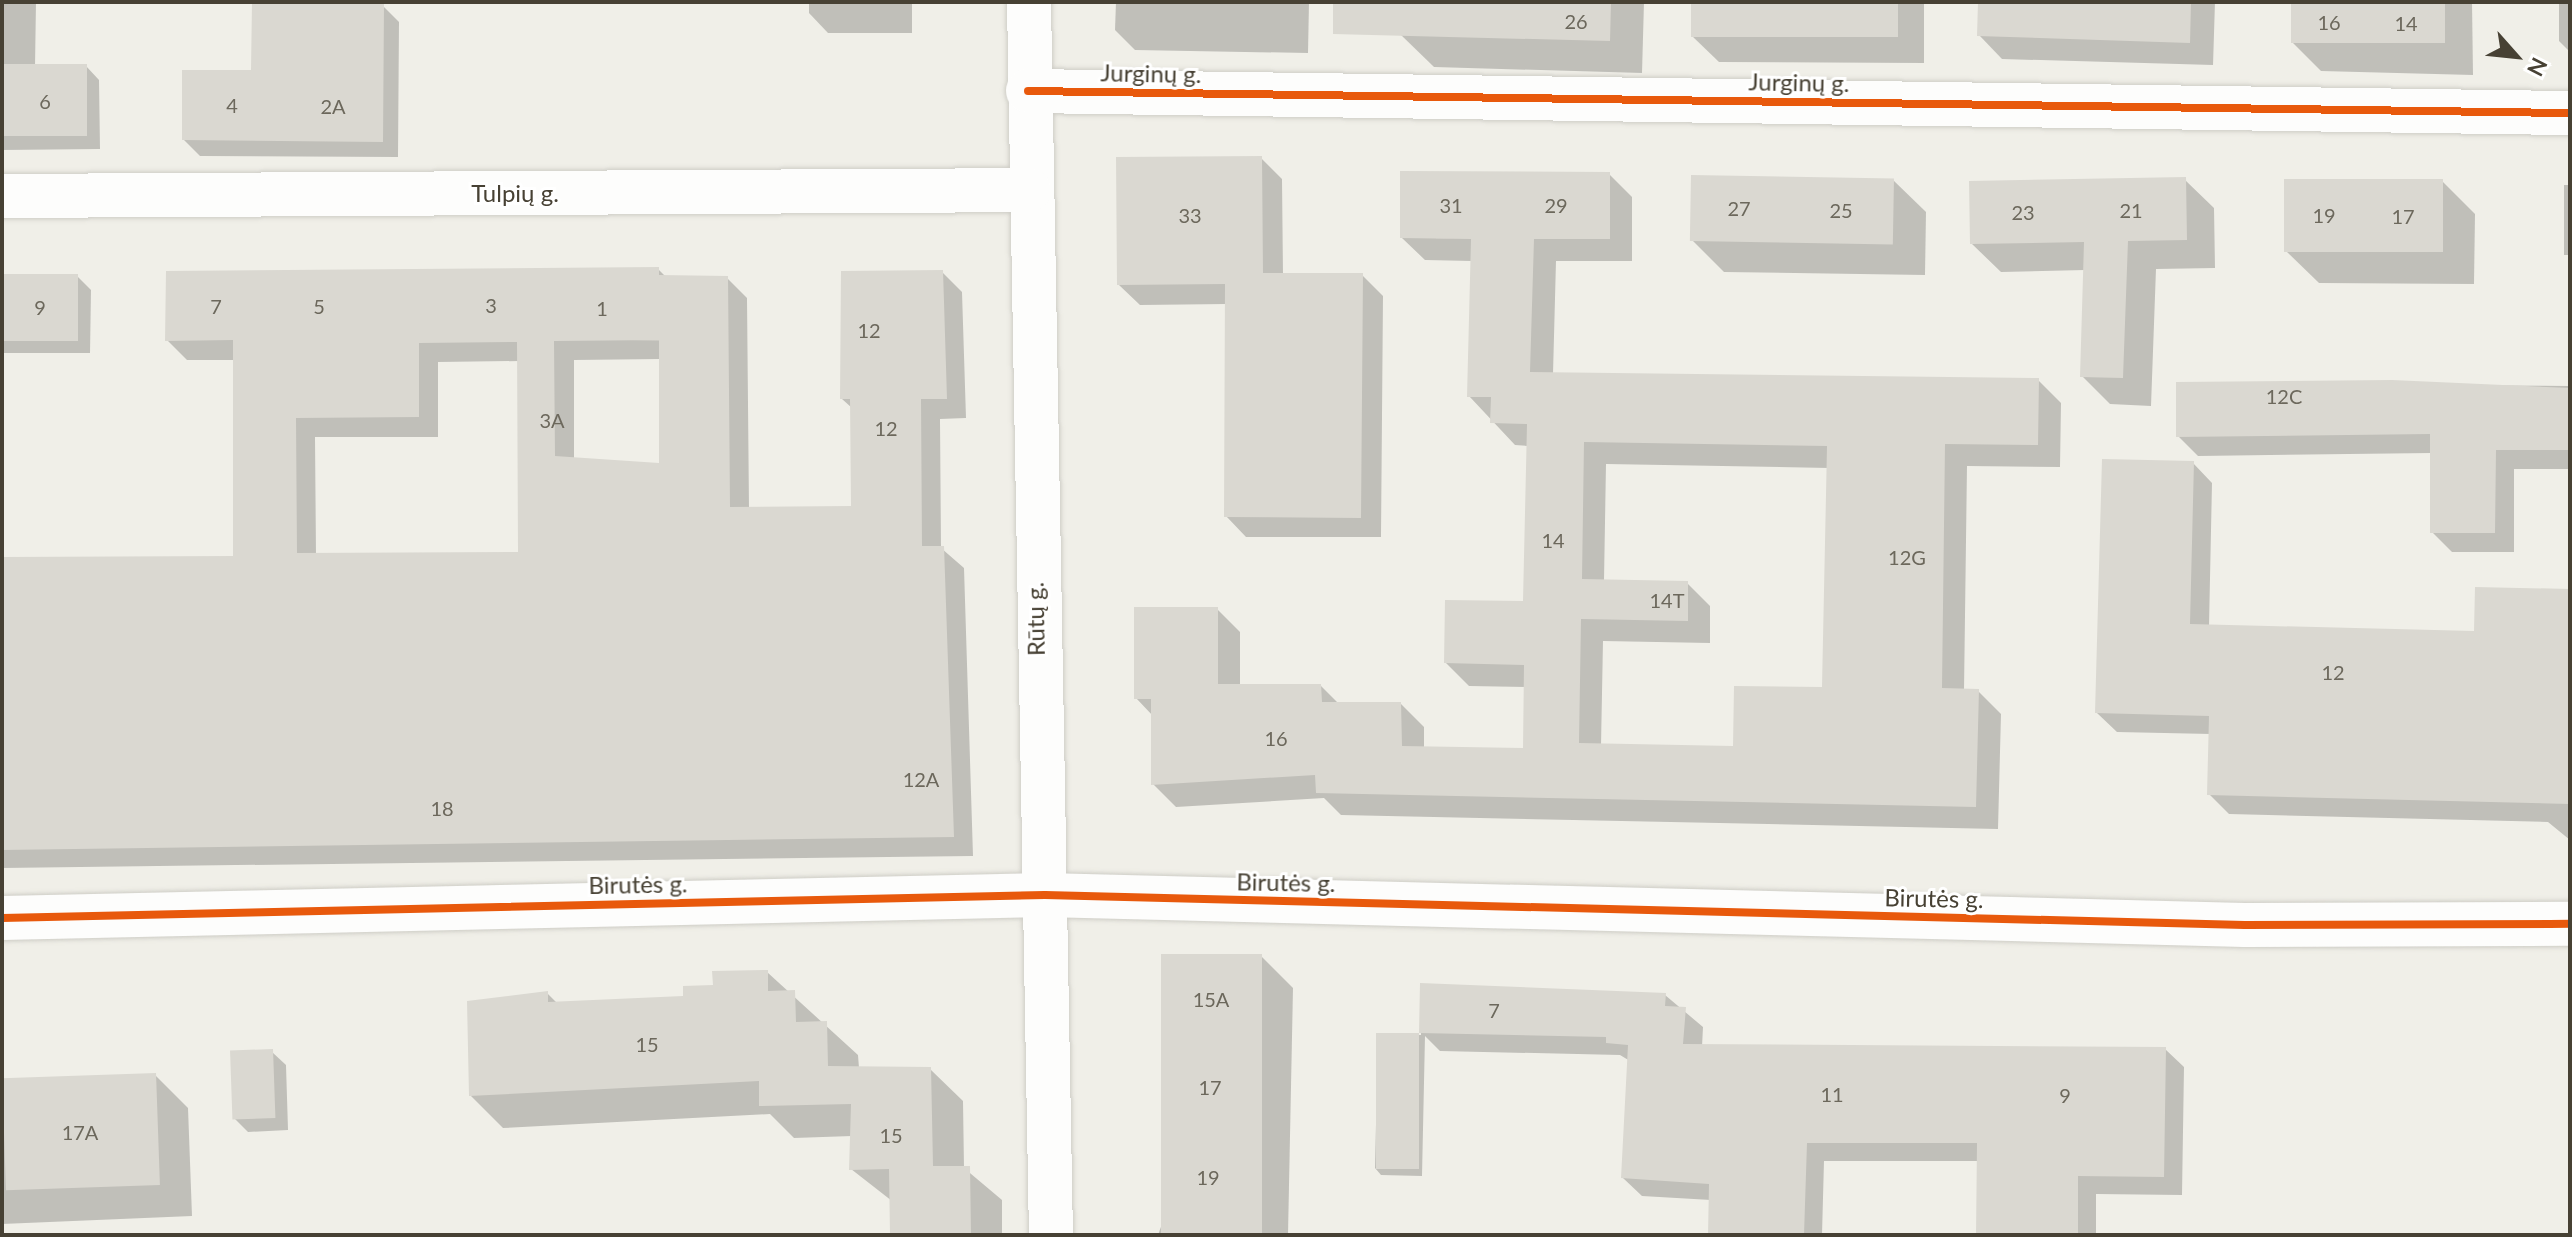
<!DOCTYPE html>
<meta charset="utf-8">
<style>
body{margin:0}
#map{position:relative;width:2572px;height:1237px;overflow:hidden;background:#f0efe8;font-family:Lato,sans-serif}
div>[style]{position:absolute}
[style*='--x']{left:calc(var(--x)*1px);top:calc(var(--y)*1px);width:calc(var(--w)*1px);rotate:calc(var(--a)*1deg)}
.shadow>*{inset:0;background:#0003;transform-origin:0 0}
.building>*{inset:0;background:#dad8d1;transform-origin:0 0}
.roads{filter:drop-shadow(0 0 2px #cecdc6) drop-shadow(0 0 2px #cecdc6)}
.minor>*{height:44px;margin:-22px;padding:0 22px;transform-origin:22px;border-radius:22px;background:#fdfdfc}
.cycleway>*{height:8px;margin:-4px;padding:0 4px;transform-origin:4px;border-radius:4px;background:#e8590c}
span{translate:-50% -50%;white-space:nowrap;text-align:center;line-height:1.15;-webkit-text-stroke:6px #fff;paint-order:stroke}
.number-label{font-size:20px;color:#6c685c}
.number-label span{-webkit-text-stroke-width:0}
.street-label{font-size:24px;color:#474134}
.frame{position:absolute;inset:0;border:4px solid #474134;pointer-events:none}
.north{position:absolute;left:2476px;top:16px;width:80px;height:80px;-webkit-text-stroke:6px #fff;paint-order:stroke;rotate:117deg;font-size:22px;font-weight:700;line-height:32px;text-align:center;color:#474134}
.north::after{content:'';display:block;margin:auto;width:28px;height:36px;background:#474134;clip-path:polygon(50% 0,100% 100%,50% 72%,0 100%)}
</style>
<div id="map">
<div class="shadow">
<div style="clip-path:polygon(2px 2px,36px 2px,35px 67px,86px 66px,99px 80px,100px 149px,2px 150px)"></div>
<div style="clip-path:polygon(254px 2px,383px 6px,399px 22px,398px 157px,200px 156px,184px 140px,253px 72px)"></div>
<div style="clip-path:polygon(809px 2px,912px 2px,912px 33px,828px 33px,809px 13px)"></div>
<div style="clip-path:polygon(1116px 2px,1309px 2px,1308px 53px,1135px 50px,1115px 30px)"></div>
<div style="clip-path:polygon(1402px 2px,1644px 2px,1642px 73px,1434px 67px,1401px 35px)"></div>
<div style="clip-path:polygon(1693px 2px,1924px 2px,1924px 63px,1719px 62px,1692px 36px)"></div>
<div style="clip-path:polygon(1980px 2px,2215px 2px,2213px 65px,2002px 59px,1979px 35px)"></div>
<div style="clip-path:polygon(2293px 2px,2472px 2px,2473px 75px,2321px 71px,2292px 42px)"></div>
<div style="clip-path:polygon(2559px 2px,2570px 2px,2570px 52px,2559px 41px)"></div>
<div style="clip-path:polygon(1261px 158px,1282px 179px,1283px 275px,1362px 275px,1383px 296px,1381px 537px,1246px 537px,1226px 516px,1227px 304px,1140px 305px,1119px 285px)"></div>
<div style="clip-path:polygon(evenodd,1609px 174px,1632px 197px,1632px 261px,1556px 261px,1553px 374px,2038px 380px,2061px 403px,2060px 467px,1967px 466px,1964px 691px,1978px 691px,2001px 714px,1998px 829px,1341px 815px,1324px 798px,1176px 807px,1153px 784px,1153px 716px,1136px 698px,1217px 609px,1240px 632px,1240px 686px,1321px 686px,1339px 704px,1401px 704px,1424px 727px,1424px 748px,1525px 750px,1526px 687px,1469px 686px,1446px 663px,1525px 603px,1528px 446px,1515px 445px,1469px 396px,1472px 261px,1425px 260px,1402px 238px,1609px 174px,1606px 464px,1829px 468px,1824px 689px,1735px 748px,1601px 746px,1603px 641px,1710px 643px,1710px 606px,1687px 583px,1604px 581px,1606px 464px)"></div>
<div style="clip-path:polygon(1893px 180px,1926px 212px,1925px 275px,1724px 272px,1692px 240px)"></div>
<div style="clip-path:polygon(2185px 180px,2214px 208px,2215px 268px,2156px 269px,2151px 406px,2110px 404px,2082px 376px,2085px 270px,2001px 272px,1972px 244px)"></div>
<div style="clip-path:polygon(2443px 182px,2475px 214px,2474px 284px,2319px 283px,2286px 251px)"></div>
<div style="left:2564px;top:185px;width:6px;height:70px"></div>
<div style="clip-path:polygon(evenodd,658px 269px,666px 277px,727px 278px,747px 298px,749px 509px,853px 508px,852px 408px,842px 399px,942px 272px,962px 292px,966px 418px,940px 419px,941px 548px,964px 568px,973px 856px,2px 868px,2px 559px,235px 558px,235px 360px,187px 360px,167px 340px,658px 269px,661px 359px,661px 465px,595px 466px,574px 458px,574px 360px,661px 359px,658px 269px,520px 361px,520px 554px,316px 555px,315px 437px,438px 437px,438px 362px,520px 361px)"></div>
<div style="clip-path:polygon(2px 276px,77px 276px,91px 290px,90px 353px,2px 353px)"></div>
<div style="clip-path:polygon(2178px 384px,2570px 386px,2570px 469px,2514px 469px,2514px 552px,2452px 552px,2432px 532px,2432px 453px,2198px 456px,2178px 436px)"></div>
<div style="clip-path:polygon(2193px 463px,2212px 483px,2209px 627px,2476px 633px,2570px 591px,2570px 840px,2548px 822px,2229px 814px,2209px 794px,2211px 734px,2117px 732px,2097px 713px)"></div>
<div style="clip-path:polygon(1261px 956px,1293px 988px,1288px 1235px,1158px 1235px)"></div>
<div style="clip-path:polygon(767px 972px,858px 1055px,859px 1068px,930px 1069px,963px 1101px,964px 1168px,1002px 1200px,1002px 1235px,892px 1235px,892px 1201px,851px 1169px,852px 1136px,794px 1138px,770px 1114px,503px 1128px,471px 1096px,547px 993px,558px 1004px,685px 998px)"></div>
<div style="clip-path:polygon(1422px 985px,1665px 995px,1703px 1027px,1702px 1047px,2165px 1049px,2184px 1067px,2182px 1195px,2096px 1194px,2096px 1235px,1978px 1235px,1979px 1161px,1824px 1161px,1822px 1235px,1710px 1235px,1711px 1200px,1642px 1196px,1623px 1178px,1630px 1061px,1620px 1055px,1440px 1051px,1425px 1036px,1422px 1176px,1381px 1175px,1375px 1168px,1378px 1035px,1421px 1035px)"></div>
<div style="clip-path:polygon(272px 1052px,286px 1065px,288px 1130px,248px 1132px,234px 1118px)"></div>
<div style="clip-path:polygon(155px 1075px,188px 1108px,192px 1216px,2px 1224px,2px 1082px)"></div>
</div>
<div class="building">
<div style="clip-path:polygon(252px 2px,384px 4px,383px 142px,182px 140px,182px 70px,251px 70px)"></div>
<div style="clip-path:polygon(1333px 2px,1611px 2px,1610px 41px,1333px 34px)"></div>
<div style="left:1691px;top:2px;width:207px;height:35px"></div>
<div style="clip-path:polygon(1978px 2px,2191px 2px,2190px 43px,1977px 36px)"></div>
<div style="left:2291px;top:2px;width:154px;height:41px"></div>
<div style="left:87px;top:64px;width:72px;height:85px;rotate:90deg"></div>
<div style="clip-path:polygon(1262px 156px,1263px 273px,1363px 273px,1361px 518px,1224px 517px,1225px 284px,1117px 285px,1116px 157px)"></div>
<div style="clip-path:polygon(evenodd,1400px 171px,1610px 172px,1610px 239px,1534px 239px,1530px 372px,2039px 378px,2038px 445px,1945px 444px,1942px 688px,1979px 689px,1976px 807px,1316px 793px,1315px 775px,1151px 785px,1151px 699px,1134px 699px,1134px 607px,1218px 607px,1218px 684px,1321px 684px,1322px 702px,1401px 702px,1402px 746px,1523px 748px,1524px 665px,1444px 663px,1445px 600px,1523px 601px,1527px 424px,1490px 423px,1491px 397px,1467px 397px,1471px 239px,1400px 238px,1400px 171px,1584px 442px,1827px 446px,1822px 687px,1734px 686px,1733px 746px,1579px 743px,1581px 619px,1688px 621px,1688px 581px,1582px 579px,1584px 442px)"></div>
<div style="left:1691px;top:175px;width:203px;height:66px;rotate:1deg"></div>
<div style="clip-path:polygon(2186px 177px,2187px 240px,2128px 241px,2123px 378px,2080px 377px,2084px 242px,1970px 244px,1969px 181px)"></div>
<div style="left:2284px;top:179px;width:159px;height:73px"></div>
<div style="clip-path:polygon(evenodd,659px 267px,659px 275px,728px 276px,730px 507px,851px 506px,850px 399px,840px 399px,841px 271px,943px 270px,947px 399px,921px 399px,922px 546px,944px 546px,954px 837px,2px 850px,2px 557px,233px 556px,233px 340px,165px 341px,166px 271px,659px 267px,659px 340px,659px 463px,555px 456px,554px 341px,659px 340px,659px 267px,517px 342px,518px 552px,297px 553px,296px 418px,419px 417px,419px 343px,517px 342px)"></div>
<div style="left:2px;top:274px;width:76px;height:67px"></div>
<div style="clip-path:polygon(2392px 380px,2570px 388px,2570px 450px,2496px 450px,2495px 533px,2430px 533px,2430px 434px,2176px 437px,2176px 382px)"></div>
<div style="clip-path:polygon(2102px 459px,2194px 461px,2190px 624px,2474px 631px,2475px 587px,2570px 589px,2570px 804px,2207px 795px,2209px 716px,2095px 713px)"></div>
<div style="left:1161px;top:954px;width:101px;height:281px"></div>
<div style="clip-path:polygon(768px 970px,768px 991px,795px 990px,796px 1022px,827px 1021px,828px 1066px,931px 1067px,933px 1166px,970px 1166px,971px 1235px,890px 1235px,889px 1169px,849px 1170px,851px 1104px,759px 1106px,759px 1081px,469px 1096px,467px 1001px,548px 991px,548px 1002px,683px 996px,683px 986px,713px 985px,712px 971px)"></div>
<div style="clip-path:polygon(1420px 983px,1666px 993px,1665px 1006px,1686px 1007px,1683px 1044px,2166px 1047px,2164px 1177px,2078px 1176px,2078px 1235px,1976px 1235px,1977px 1143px,1807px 1143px,1804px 1235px,1708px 1235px,1709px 1184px,1621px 1178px,1628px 1045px,1606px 1043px,1606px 1037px,1419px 1033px)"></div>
<div style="left:1376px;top:1033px;width:43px;height:136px"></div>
<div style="left:273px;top:1049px;width:69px;height:43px;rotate:88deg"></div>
<div style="left:156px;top:1073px;width:112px;height:154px;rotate:88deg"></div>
</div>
<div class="roads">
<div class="minor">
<div style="--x:1029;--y:2;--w:1233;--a:88.98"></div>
<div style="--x:1028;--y:91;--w:1542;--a:0.82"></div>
<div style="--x:2;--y:196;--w:1027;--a:-0.33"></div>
<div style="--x:2;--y:918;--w:1043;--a:-1.26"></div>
<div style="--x:1045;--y:895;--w:1200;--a:1.43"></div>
<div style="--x:2245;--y:925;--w:325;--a:-0.2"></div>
</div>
</div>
<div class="cycleway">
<div style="--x:1028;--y:91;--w:1542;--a:0.82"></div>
<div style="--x:2;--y:918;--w:1043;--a:-1.26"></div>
<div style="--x:1045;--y:895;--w:1200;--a:1.43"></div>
<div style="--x:2245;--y:925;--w:325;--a:-0.2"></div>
</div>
<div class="number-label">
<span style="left:1576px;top:21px">26</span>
<span style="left:2329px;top:22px">16</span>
<span style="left:2406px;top:23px">14</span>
<span style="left:45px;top:101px">6</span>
<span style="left:232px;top:105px">4</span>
<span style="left:333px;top:106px">2A</span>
<span style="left:1451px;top:205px">31</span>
<span style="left:1556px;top:205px">29</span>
<span style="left:1739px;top:208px">27</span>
<span style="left:1841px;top:210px">25</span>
<span style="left:2131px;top:210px">21</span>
<span style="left:2023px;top:212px">23</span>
<span style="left:1190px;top:215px">33</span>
<span style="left:2324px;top:215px">19</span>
<span style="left:2403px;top:216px">17</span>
<span style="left:491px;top:305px">3</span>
<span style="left:216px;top:306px">7</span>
<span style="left:319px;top:306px">5</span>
<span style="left:40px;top:307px">9</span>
<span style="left:602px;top:308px">1</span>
<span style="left:869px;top:330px">12</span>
<span style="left:2284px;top:396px">12C</span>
<span style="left:552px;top:420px">3A</span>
<span style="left:886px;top:428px">12</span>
<span style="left:1553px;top:540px">14</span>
<span style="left:1907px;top:557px">12G</span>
<span style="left:1667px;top:600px">14T</span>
<span style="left:2333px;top:672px">12</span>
<span style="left:1276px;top:738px">16</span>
<span style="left:921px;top:779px">12A</span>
<span style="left:442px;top:808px">18</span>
<span style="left:1211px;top:999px">15A</span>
<span style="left:1494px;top:1010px">7</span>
<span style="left:647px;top:1044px">15</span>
<span style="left:1210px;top:1087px">17</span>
<span style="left:1832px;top:1094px">11</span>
<span style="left:2065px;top:1095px">9</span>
<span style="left:80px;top:1132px">17A</span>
<span style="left:891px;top:1135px">15</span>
<span style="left:1208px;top:1177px">19</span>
</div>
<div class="street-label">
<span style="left:1151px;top:73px;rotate:1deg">Jurginų g.</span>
<span style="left:1799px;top:82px;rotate:1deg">Jurginų g.</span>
<span style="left:515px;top:193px">Tulpių g.</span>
<span style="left:1035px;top:619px;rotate:-91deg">Rūtų g.</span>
<span style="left:1286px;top:882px;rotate:1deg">Birutės g.</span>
<span style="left:638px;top:884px;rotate:-1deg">Birutės g.</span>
<span style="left:1934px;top:898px;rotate:1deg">Birutės g.</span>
</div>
<div class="frame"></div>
<div class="north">N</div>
</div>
